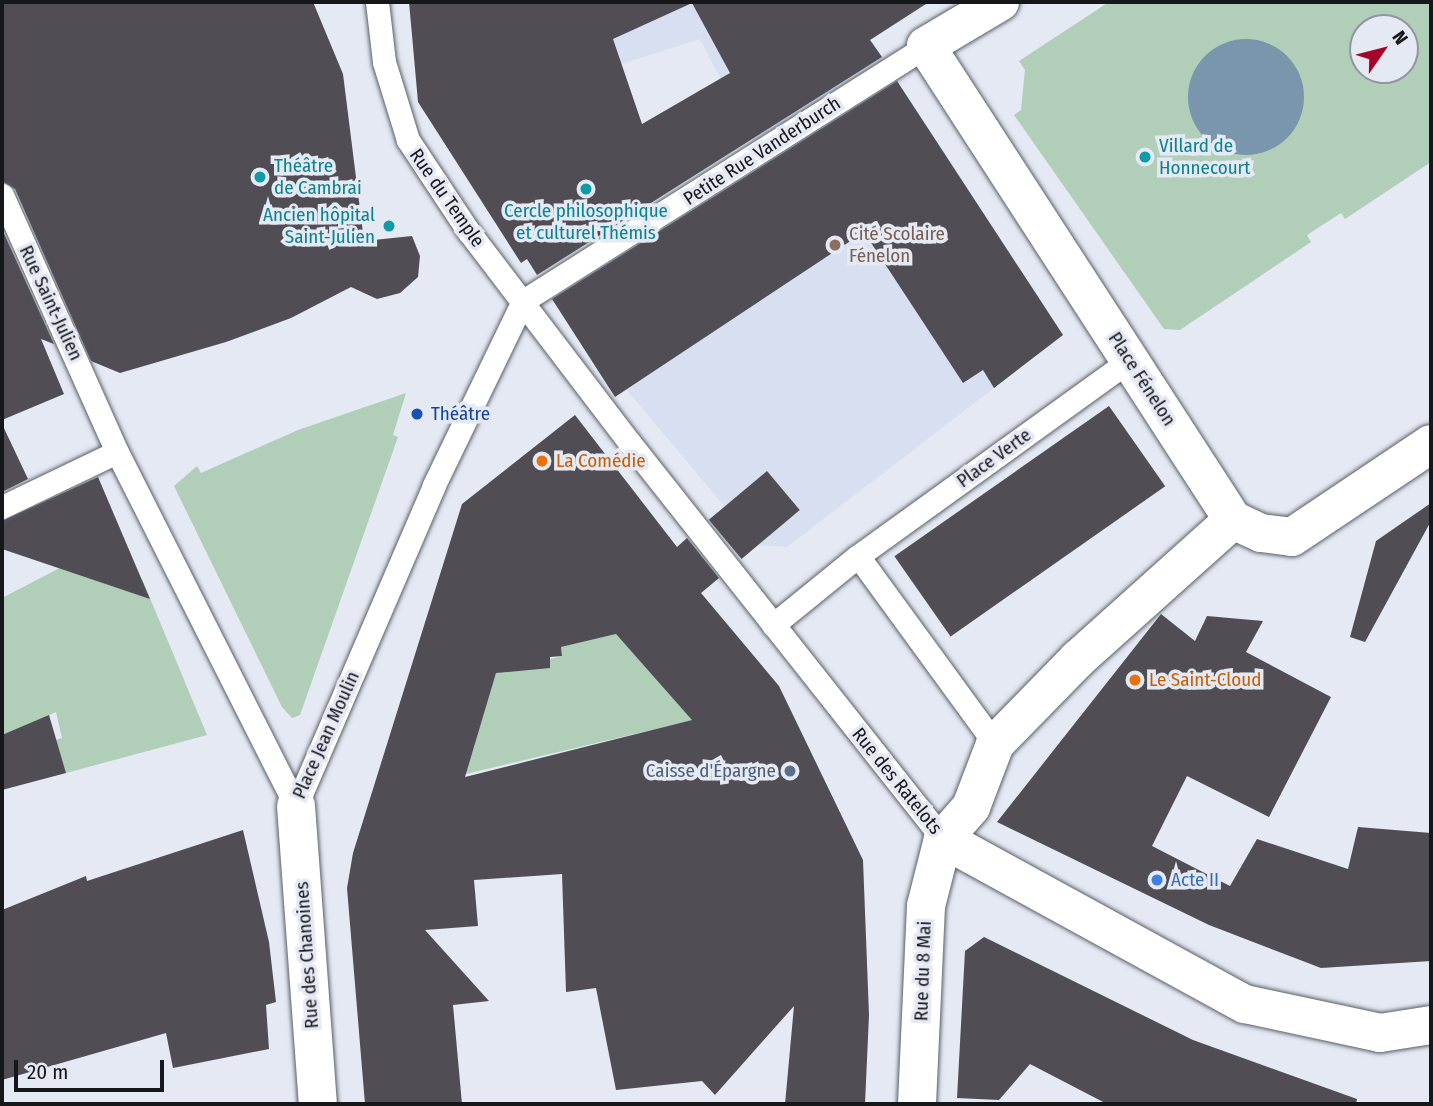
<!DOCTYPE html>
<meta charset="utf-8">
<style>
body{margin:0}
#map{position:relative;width:1433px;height:1106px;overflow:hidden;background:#e4e9f3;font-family:"Fira Sans Condensed",sans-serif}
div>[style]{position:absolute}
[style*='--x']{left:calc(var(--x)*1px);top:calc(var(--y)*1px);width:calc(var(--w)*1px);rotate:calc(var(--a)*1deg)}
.built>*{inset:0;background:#d7dff0}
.green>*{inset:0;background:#b0ceb8}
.water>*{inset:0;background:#7a96ac}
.round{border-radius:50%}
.building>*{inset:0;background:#504d55;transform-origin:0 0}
.roads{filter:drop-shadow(0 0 2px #5a5f67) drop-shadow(0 0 2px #5a5f67)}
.service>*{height:23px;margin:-11.5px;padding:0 11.5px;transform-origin:11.5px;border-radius:11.5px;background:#fff}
.minor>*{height:38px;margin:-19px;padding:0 19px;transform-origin:19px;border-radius:19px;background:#fff}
.dots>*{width:19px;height:19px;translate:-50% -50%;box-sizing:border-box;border:4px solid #e4e9f3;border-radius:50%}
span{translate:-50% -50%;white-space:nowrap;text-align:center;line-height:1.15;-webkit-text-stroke:7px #e4e9f3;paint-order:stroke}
.culture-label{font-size:19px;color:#0d838f}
.left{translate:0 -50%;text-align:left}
.right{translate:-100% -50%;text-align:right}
.street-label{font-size:19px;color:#16171b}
.education-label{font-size:19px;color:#785e54}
.transit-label{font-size:19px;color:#164399}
.food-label{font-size:19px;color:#c56008}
.service-label{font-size:19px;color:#4e5e75}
.shop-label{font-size:19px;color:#366cbe}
.frame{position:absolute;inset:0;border:4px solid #16171b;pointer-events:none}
.north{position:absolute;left:1349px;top:14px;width:70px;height:70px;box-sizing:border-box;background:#e4e9f3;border:2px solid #92959d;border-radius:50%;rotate:55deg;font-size:19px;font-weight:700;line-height:28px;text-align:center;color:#16171b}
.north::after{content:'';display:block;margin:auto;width:24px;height:32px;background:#a30428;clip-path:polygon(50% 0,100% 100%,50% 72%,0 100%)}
.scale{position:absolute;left:14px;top:1060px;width:150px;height:32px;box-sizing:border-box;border:4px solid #16171b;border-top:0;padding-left:9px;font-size:21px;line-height:24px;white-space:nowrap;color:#16171b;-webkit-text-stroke:5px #e4e9f3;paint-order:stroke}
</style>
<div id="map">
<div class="built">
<div style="clip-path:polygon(409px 2px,929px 2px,871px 40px,1063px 335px,787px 547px,757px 545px,626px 389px,771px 176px,700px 39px,432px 124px)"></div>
</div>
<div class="green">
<div style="clip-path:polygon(evenodd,1109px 2px,1431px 2px,1431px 162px,1345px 219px,1341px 213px,1307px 235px,1311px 242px,1180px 330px,1164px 329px,1014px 115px,1021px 110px,1025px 70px,1019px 61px,1109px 2px,1363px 28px,1405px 28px,1405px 70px,1363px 70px,1363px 28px)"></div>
<div style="clip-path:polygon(406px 393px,393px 435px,398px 437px,300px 715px,292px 718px,282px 707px,174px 486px,197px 466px,201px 473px,298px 430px)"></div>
<div style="clip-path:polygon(100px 547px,122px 589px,142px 579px,207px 735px,66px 773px,56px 740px,62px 738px,56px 712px,2px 739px,2px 598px)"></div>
<div style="clip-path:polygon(616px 634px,693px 720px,453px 777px,496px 673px,562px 656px,561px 647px)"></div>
</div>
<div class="water">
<div class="round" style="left:1188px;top:39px;width:116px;height:116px"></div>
</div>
<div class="building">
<div style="clip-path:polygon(2px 2px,313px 2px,343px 74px,364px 241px,412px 236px,420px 256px,418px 277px,400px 293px,377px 299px,351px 287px,291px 318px,226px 342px,120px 373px,91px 361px,15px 189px,2px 181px)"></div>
<div style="clip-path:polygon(evenodd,409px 2px,929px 2px,870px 40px,882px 57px,537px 275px,527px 259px,521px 263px,418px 102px,409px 2px,692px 3px,730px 73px,642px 124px,613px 39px,692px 3px)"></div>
<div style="clip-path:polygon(897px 81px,1063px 335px,994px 388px,983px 370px,963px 383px,864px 232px,615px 397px,552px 299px)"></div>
<div style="clip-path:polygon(2px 229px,54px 344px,41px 339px,64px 394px,2px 420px)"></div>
<div style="left:1109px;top:406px;width:98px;height:262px;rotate:55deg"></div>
<div style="clip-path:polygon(evenodd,575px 415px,677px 547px,687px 538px,719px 578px,701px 593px,779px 686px,863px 860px,869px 1015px,865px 1104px,785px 1104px,794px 1006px,715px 1095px,702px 1081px,616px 1090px,596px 988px,566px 992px,562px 874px,474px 880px,478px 926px,425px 930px,489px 1001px,453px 1005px,462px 1104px,365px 1104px,347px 888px,353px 853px,462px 504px,575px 415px,616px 634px,692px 720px,465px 777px,496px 673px,550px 668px,550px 657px,562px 656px,561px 647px,616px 634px)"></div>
<div style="clip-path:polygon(2px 424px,28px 479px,2px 492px)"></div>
<div style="left:767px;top:471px;width:51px;height:76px;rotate:50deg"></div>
<div style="clip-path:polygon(98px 477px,150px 599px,2px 549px,2px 521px)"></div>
<div style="clip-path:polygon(1431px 503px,1431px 521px,1365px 642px,1350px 637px,1376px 541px)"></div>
<div style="clip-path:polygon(1161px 614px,1195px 641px,1207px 616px,1263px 621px,1246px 652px,1331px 697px,1269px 817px,1187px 776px,1152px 846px,1230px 886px,1257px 839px,1348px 869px,1358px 827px,1431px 833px,1431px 961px,1321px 968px,1209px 925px,997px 822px)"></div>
<div style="clip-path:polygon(49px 715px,66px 773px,2px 790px,2px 735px)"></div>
<div style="clip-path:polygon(243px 830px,269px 942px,276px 1002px,266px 1005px,269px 1049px,173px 1068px,166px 1033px,2px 1080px,2px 910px,86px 876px,87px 881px)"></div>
<div style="clip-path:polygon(984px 937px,1193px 1040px,1357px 1099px,1356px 1104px,1107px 1104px,1030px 1064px,999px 1100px,957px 1098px,965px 951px)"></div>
</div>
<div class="roads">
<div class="service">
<div style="--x:377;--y:2;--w:60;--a:83.3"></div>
<div style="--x:384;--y:62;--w:82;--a:72.9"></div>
<div style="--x:408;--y:140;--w:110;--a:56.5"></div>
<div style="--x:469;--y:232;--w:264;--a:52.7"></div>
<div style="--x:629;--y:442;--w:506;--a:51.66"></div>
<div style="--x:2;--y:195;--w:282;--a:65.9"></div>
<div style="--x:117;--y:452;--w:397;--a:63.2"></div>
<div style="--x:523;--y:301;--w:477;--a:-32.3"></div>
<div style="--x:2;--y:507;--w:127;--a:-25.6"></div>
<div style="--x:858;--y:556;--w:233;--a:53.9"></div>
<div style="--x:773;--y:625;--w:109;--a:-39.1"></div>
<div style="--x:858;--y:556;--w:335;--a:-35.8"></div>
<div style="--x:296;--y:806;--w:349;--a:-66.7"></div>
<div style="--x:434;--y:485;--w:204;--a:-64.2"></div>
</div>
<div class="minor">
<div style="--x:1000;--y:2;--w:86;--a:149.3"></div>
<div style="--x:926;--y:46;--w:565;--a:57.07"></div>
<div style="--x:1233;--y:520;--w:31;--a:25"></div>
<div style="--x:1261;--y:533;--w:31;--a:7"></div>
<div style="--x:1292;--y:537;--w:167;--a:-33.8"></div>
<div style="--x:296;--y:806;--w:299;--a:85.8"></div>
<div style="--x:943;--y:839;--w:344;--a:28.7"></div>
<div style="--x:1245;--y:1004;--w:138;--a:12.1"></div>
<div style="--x:1380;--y:1033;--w:52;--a:-8.9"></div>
<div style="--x:917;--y:1104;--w:198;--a:-87.4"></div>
<div style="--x:926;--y:906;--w:69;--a:-75.8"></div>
<div style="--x:943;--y:839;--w:43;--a:-48.8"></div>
<div style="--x:971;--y:807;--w:67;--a:-69.1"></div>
<div style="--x:995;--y:744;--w:119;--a:-45.7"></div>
<div style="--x:1078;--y:659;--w:208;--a:-41.9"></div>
</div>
</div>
<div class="dots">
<div style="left:1145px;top:157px;background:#0f9aa8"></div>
<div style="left:260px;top:177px;background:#0f9aa8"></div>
<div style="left:586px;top:189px;background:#0f9aa8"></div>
<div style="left:389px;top:226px;background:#0f9aa8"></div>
<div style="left:835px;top:245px;background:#8d6e63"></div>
<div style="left:417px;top:414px;background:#1a4fb4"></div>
<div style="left:542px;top:461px;background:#e8710a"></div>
<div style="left:1135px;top:680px;background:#e8710a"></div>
<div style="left:790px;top:771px;background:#5c6f8a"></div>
<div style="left:1157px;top:880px;background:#3f7fe0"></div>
</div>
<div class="culture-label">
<span class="left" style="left:1159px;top:157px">Villard de<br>Honnecourt</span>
<span class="left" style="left:274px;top:177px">Théâtre<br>de Cambrai</span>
<span style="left:586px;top:222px">Cercle philosophique<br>et culturel Thémis</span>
<span class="right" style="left:375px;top:226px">Ancien hôpital<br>Saint-Julien</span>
</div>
<div class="street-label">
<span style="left:762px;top:151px;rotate:-33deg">Petite Rue Vanderburch</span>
<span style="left:447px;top:198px;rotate:55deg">Rue du Temple</span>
<span style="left:51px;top:303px;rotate:65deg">Rue Saint-Julien</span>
<span style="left:1142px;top:379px;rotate:57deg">Place Fénelon</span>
<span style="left:994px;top:458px;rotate:-36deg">Place Verte</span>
<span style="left:326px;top:735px;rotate:-66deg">Place Jean Moulin</span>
<span style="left:897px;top:781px;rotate:51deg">Rue des Ratelots</span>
<span style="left:307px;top:955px;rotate:-94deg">Rue des Chanoines</span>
<span style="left:923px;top:971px;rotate:-88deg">Rue du 8 Mai</span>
</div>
<div class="education-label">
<span class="left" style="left:849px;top:245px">Cité Scolaire<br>Fénelon</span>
</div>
<div class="transit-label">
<span class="left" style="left:431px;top:414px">Théâtre</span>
</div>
<div class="food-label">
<span class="left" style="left:556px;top:461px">La Comédie</span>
<span class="left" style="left:1149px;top:680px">Le Saint-Cloud</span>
</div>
<div class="service-label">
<span class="right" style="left:776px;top:771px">Caisse d'Épargne</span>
</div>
<div class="shop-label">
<span class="left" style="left:1171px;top:880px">Acte II</span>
</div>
<div class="frame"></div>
<div class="north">N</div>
<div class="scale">20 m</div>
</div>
